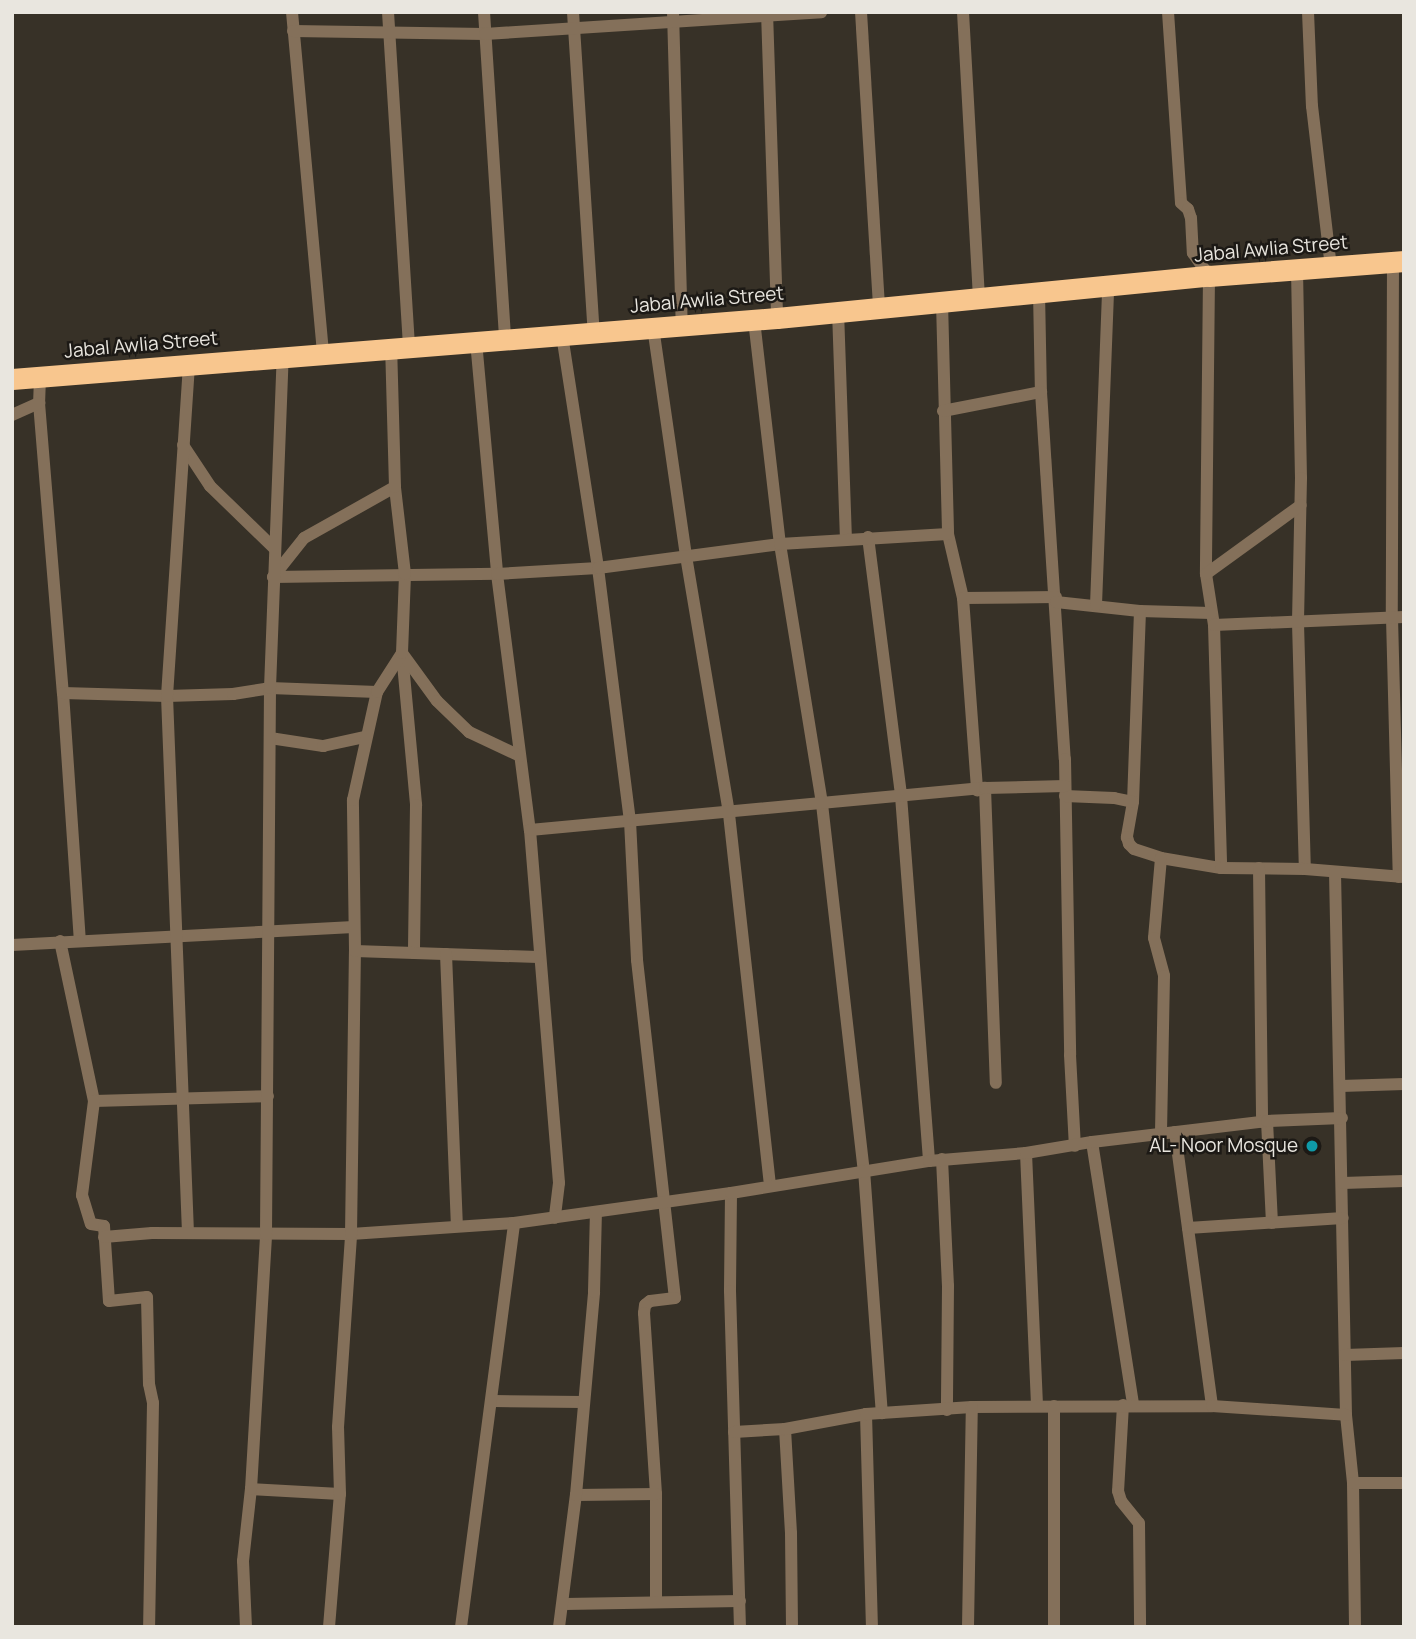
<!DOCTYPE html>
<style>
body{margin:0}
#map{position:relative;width:1416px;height:1639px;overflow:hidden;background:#373127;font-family:Manrope,sans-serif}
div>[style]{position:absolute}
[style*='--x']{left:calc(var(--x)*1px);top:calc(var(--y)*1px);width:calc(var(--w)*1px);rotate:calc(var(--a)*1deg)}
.street>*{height:12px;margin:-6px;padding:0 6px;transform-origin:6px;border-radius:6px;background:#84705a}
.highway>*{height:21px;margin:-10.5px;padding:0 10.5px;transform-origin:10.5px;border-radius:10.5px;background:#f8c68e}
.dots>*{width:19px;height:19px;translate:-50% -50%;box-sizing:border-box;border:4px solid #1c1915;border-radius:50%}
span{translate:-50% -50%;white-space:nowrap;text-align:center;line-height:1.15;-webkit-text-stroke:5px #1c1915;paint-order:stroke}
.street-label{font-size:19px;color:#e9e6df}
.poi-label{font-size:19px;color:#e9e6df}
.right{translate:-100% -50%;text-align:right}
.frame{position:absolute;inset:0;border:14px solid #e9e6df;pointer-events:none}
</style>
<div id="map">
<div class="street">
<div style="--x:292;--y:12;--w:342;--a:84.8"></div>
<div style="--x:388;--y:12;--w:336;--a:86.4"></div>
<div style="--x:484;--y:12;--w:328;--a:86.3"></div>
<div style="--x:573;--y:12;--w:322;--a:86.3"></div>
<div style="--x:673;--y:12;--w:314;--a:88.4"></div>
<div style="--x:767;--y:12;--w:306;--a:88.1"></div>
<div style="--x:861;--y:12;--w:297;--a:86.5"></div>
<div style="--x:963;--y:12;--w:287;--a:86.8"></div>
<div style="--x:1168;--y:12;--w:191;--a:86.1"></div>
<div style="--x:1181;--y:203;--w:9;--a:41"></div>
<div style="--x:1188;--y:209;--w:9;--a:72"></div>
<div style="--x:1191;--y:218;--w:35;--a:87"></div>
<div style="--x:1193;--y:253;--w:28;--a:55"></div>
<div style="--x:1209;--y:276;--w:298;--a:90.6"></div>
<div style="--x:1206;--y:574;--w:52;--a:81.1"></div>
<div style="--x:1214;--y:625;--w:243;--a:88.3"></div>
<div style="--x:1308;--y:12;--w:94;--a:87.6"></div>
<div style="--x:1312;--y:106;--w:162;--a:83.3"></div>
<div style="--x:293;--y:31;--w:192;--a:0.9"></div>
<div style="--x:485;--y:34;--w:337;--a:-3.7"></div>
<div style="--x:1393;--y:262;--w:356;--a:90.2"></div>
<div style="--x:1392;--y:618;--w:259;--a:88.5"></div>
<div style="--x:1297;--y:270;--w:208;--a:88.9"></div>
<div style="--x:1301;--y:478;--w:145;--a:91.2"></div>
<div style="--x:1298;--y:623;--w:246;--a:88.4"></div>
<div style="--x:1039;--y:292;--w:100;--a:88.9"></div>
<div style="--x:1041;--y:392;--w:368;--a:86.3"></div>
<div style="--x:1065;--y:759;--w:296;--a:89"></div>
<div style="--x:1070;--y:1055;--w:91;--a:86.9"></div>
<div style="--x:942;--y:302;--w:232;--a:88.5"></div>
<div style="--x:948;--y:534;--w:66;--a:76.8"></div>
<div style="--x:963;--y:598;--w:193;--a:85.8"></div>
<div style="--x:838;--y:311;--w:228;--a:88"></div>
<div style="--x:754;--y:320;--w:226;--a:83.4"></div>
<div style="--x:780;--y:544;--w:263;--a:80.8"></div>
<div style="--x:822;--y:804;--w:368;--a:83.5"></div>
<div style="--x:864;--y:1170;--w:244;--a:85.8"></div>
<div style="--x:653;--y:327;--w:231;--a:81.8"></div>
<div style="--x:686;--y:556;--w:262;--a:80.5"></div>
<div style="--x:729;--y:814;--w:373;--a:83.7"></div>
<div style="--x:562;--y:335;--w:236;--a:81.2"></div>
<div style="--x:598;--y:568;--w:255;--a:82.8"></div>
<div style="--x:630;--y:821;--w:139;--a:87.1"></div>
<div style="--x:637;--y:960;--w:340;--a:83.6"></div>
<div style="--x:675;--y:1298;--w:25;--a:173"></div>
<div style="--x:650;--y:1301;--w:6;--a:141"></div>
<div style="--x:645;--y:1305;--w:8;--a:97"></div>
<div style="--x:644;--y:1313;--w:181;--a:86.2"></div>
<div style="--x:656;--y:1494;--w:108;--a:90"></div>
<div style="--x:476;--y:341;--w:234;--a:84.8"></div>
<div style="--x:497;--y:574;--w:258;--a:82.7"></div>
<div style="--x:530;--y:830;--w:354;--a:85.3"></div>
<div style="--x:559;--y:1183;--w:35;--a:97"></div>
<div style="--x:40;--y:377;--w:26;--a:92"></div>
<div style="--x:39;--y:403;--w:291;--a:85.3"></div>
<div style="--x:63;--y:693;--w:248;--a:86.1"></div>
<div style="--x:943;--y:411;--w:100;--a:-11"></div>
<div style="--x:12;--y:415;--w:30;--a:-24"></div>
<div style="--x:183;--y:445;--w:49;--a:56.6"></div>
<div style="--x:210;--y:486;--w:89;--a:44.1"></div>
<div style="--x:868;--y:537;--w:261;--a:82.7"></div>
<div style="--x:901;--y:796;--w:366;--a:85.6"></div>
<div style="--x:1206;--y:574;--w:117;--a:-36"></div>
<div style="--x:273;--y:577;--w:224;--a:-0.8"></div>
<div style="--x:497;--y:574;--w:101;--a:-3.4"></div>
<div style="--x:598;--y:568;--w:184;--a:-7.5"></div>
<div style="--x:780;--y:544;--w:168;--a:-3.4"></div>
<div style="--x:273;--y:577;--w:50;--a:-51.5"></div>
<div style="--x:304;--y:538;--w:104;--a:-29.3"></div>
<div style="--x:963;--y:598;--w:93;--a:-0.6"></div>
<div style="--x:1056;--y:602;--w:84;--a:6.1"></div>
<div style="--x:1140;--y:611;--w:71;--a:1.6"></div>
<div style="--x:1096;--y:605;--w:319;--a:-87.8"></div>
<div style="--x:1140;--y:611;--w:191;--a:92.1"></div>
<div style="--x:1133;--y:802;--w:36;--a:100"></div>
<div style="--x:1127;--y:837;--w:7;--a:74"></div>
<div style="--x:1129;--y:844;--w:7;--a:45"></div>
<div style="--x:1134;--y:849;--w:28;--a:18"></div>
<div style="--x:1161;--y:858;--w:61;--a:9.5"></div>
<div style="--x:1221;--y:868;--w:84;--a:0.7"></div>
<div style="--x:1305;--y:869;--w:99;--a:4.6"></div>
<div style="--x:1214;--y:625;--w:190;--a:-2.4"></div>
<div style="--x:402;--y:653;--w:153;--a:84.7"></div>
<div style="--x:416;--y:805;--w:148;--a:90.8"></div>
<div style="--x:402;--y:653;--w:59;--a:53.9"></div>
<div style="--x:437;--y:701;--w:45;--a:44.1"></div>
<div style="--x:469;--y:732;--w:56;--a:25.2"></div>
<div style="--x:63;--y:693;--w:104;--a:1.7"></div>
<div style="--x:167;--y:696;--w:66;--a:-1.7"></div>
<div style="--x:233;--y:694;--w:37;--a:-9"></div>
<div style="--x:270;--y:688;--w:107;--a:2.1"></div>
<div style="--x:270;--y:738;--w:54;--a:8.6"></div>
<div style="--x:323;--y:746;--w:43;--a:-12.1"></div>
<div style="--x:985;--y:788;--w:295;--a:87.9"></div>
<div style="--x:1065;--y:796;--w:49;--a:2.3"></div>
<div style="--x:1114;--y:798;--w:19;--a:12"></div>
<div style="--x:530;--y:830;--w:457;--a:-5.3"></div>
<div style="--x:985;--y:788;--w:80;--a:-1.4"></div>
<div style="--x:1161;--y:858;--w:80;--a:95"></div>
<div style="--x:1154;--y:938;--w:39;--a:75"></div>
<div style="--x:1164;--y:976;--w:158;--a:91.1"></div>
<div style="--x:1259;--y:868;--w:254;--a:89.3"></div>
<div style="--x:1335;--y:872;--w:543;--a:88.84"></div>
<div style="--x:1346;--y:1415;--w:68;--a:84.1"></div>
<div style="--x:1353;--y:1483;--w:144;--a:89.2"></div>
<div style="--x:60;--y:941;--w:164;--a:78"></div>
<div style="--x:94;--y:1101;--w:174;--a:-1.6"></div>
<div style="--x:12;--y:945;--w:342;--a:-3"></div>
<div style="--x:355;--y:951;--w:183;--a:1.9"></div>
<div style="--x:446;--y:954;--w:272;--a:87.7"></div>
<div style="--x:1341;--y:1086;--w:63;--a:-1.8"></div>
<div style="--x:94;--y:1101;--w:95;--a:97.3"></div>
<div style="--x:82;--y:1195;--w:30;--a:73"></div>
<div style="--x:91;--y:1224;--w:13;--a:9"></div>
<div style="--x:104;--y:1226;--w:75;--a:86.2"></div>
<div style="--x:109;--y:1301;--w:38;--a:-6"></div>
<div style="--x:147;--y:1297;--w:87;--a:88.7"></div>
<div style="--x:149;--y:1384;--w:19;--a:78"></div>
<div style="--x:153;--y:1403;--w:224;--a:91"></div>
<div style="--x:1267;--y:1121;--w:102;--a:87.2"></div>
<div style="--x:1175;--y:1132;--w:276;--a:82.3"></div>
<div style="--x:1092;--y:1142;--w:266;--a:81.1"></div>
<div style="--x:1026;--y:1153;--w:253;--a:87.5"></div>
<div style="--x:942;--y:1159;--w:127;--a:87.3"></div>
<div style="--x:948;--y:1286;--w:124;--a:90.5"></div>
<div style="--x:1343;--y:1183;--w:61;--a:-1.9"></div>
<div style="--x:731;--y:1193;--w:98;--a:90.6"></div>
<div style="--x:730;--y:1291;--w:336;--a:88.3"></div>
<div style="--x:1188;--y:1228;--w:155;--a:-3.7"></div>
<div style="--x:188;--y:1233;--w:537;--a:-92.24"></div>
<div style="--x:167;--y:696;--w:333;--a:-86.2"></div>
<div style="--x:104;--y:1237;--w:48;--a:-4.8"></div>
<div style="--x:152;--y:1233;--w:199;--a:0.3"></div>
<div style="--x:351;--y:1234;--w:163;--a:-3.9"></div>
<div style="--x:514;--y:1223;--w:219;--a:-7.9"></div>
<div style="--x:731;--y:1193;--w:201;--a:-9.2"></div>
<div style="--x:929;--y:1161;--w:97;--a:-4.7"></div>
<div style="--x:1026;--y:1153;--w:67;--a:-9.5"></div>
<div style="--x:1092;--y:1142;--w:176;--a:-6.8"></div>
<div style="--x:1267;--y:1121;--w:75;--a:-2.3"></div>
<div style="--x:1345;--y:1355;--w:59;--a:-1.9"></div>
<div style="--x:493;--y:1401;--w:90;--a:0.6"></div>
<div style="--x:1123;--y:1405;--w:86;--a:93.3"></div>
<div style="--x:1118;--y:1491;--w:10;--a:73"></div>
<div style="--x:1121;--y:1501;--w:28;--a:51"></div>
<div style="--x:1139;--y:1523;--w:104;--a:89.4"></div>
<div style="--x:866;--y:1414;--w:213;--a:88.4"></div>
<div style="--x:785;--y:1429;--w:104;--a:86.7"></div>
<div style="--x:791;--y:1533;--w:94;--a:89.4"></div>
<div style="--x:734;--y:1432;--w:51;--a:-3.4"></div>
<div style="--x:785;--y:1429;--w:82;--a:-10.5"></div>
<div style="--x:866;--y:1414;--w:106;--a:-3.8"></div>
<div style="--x:972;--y:1407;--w:240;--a:-0.2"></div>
<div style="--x:1212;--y:1406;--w:134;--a:3.8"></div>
<div style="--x:1353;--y:1483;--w:51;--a:0"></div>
<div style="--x:251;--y:1489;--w:89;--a:3.2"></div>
<div style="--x:576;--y:1495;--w:80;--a:-0.7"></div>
<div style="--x:565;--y:1604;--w:175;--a:-1"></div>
<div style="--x:246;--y:1627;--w:66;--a:-92.6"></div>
<div style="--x:243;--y:1561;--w:72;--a:-83.7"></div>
<div style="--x:251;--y:1489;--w:255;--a:-86.6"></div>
<div style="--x:266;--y:1234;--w:546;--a:-89.58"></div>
<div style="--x:270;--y:688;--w:332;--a:-87.8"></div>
<div style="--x:329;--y:1627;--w:133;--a:-85.3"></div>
<div style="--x:340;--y:1494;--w:67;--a:-91.7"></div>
<div style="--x:338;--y:1427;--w:193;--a:-86.1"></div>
<div style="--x:351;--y:1234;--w:283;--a:-89.2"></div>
<div style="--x:355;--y:951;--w:151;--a:-90.8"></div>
<div style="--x:353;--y:800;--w:111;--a:-77.5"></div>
<div style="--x:377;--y:692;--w:46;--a:-57.3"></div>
<div style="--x:402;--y:653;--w:79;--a:-87.8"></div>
<div style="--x:405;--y:574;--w:88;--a:-96.6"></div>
<div style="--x:395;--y:487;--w:139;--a:-91.6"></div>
<div style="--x:461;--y:1627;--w:407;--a:-82.5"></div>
<div style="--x:559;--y:1627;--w:133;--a:-82.7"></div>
<div style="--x:576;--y:1495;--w:204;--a:-84.9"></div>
<div style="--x:594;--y:1292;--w:80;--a:-88.6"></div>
<div style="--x:968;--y:1627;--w:220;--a:-89"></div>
<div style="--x:1054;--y:1627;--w:221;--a:-90"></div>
</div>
<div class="highway">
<div style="--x:12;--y:379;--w:767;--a:-4.56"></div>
<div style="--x:777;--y:318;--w:434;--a:-5.6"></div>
<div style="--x:1209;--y:276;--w:196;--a:-4.4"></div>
</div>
<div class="dots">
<div style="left:1312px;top:1146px;background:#0f9aa8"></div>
</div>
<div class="street-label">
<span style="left:1271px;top:249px;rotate:-5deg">Jabal Awlia Street</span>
<span style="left:707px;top:300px;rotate:-5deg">Jabal Awlia Street</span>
<span style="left:141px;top:345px;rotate:-5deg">Jabal Awlia Street</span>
</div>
<div class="poi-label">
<span class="right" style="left:1298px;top:1146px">AL- Noor Mosque</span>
</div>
<div class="frame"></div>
</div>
